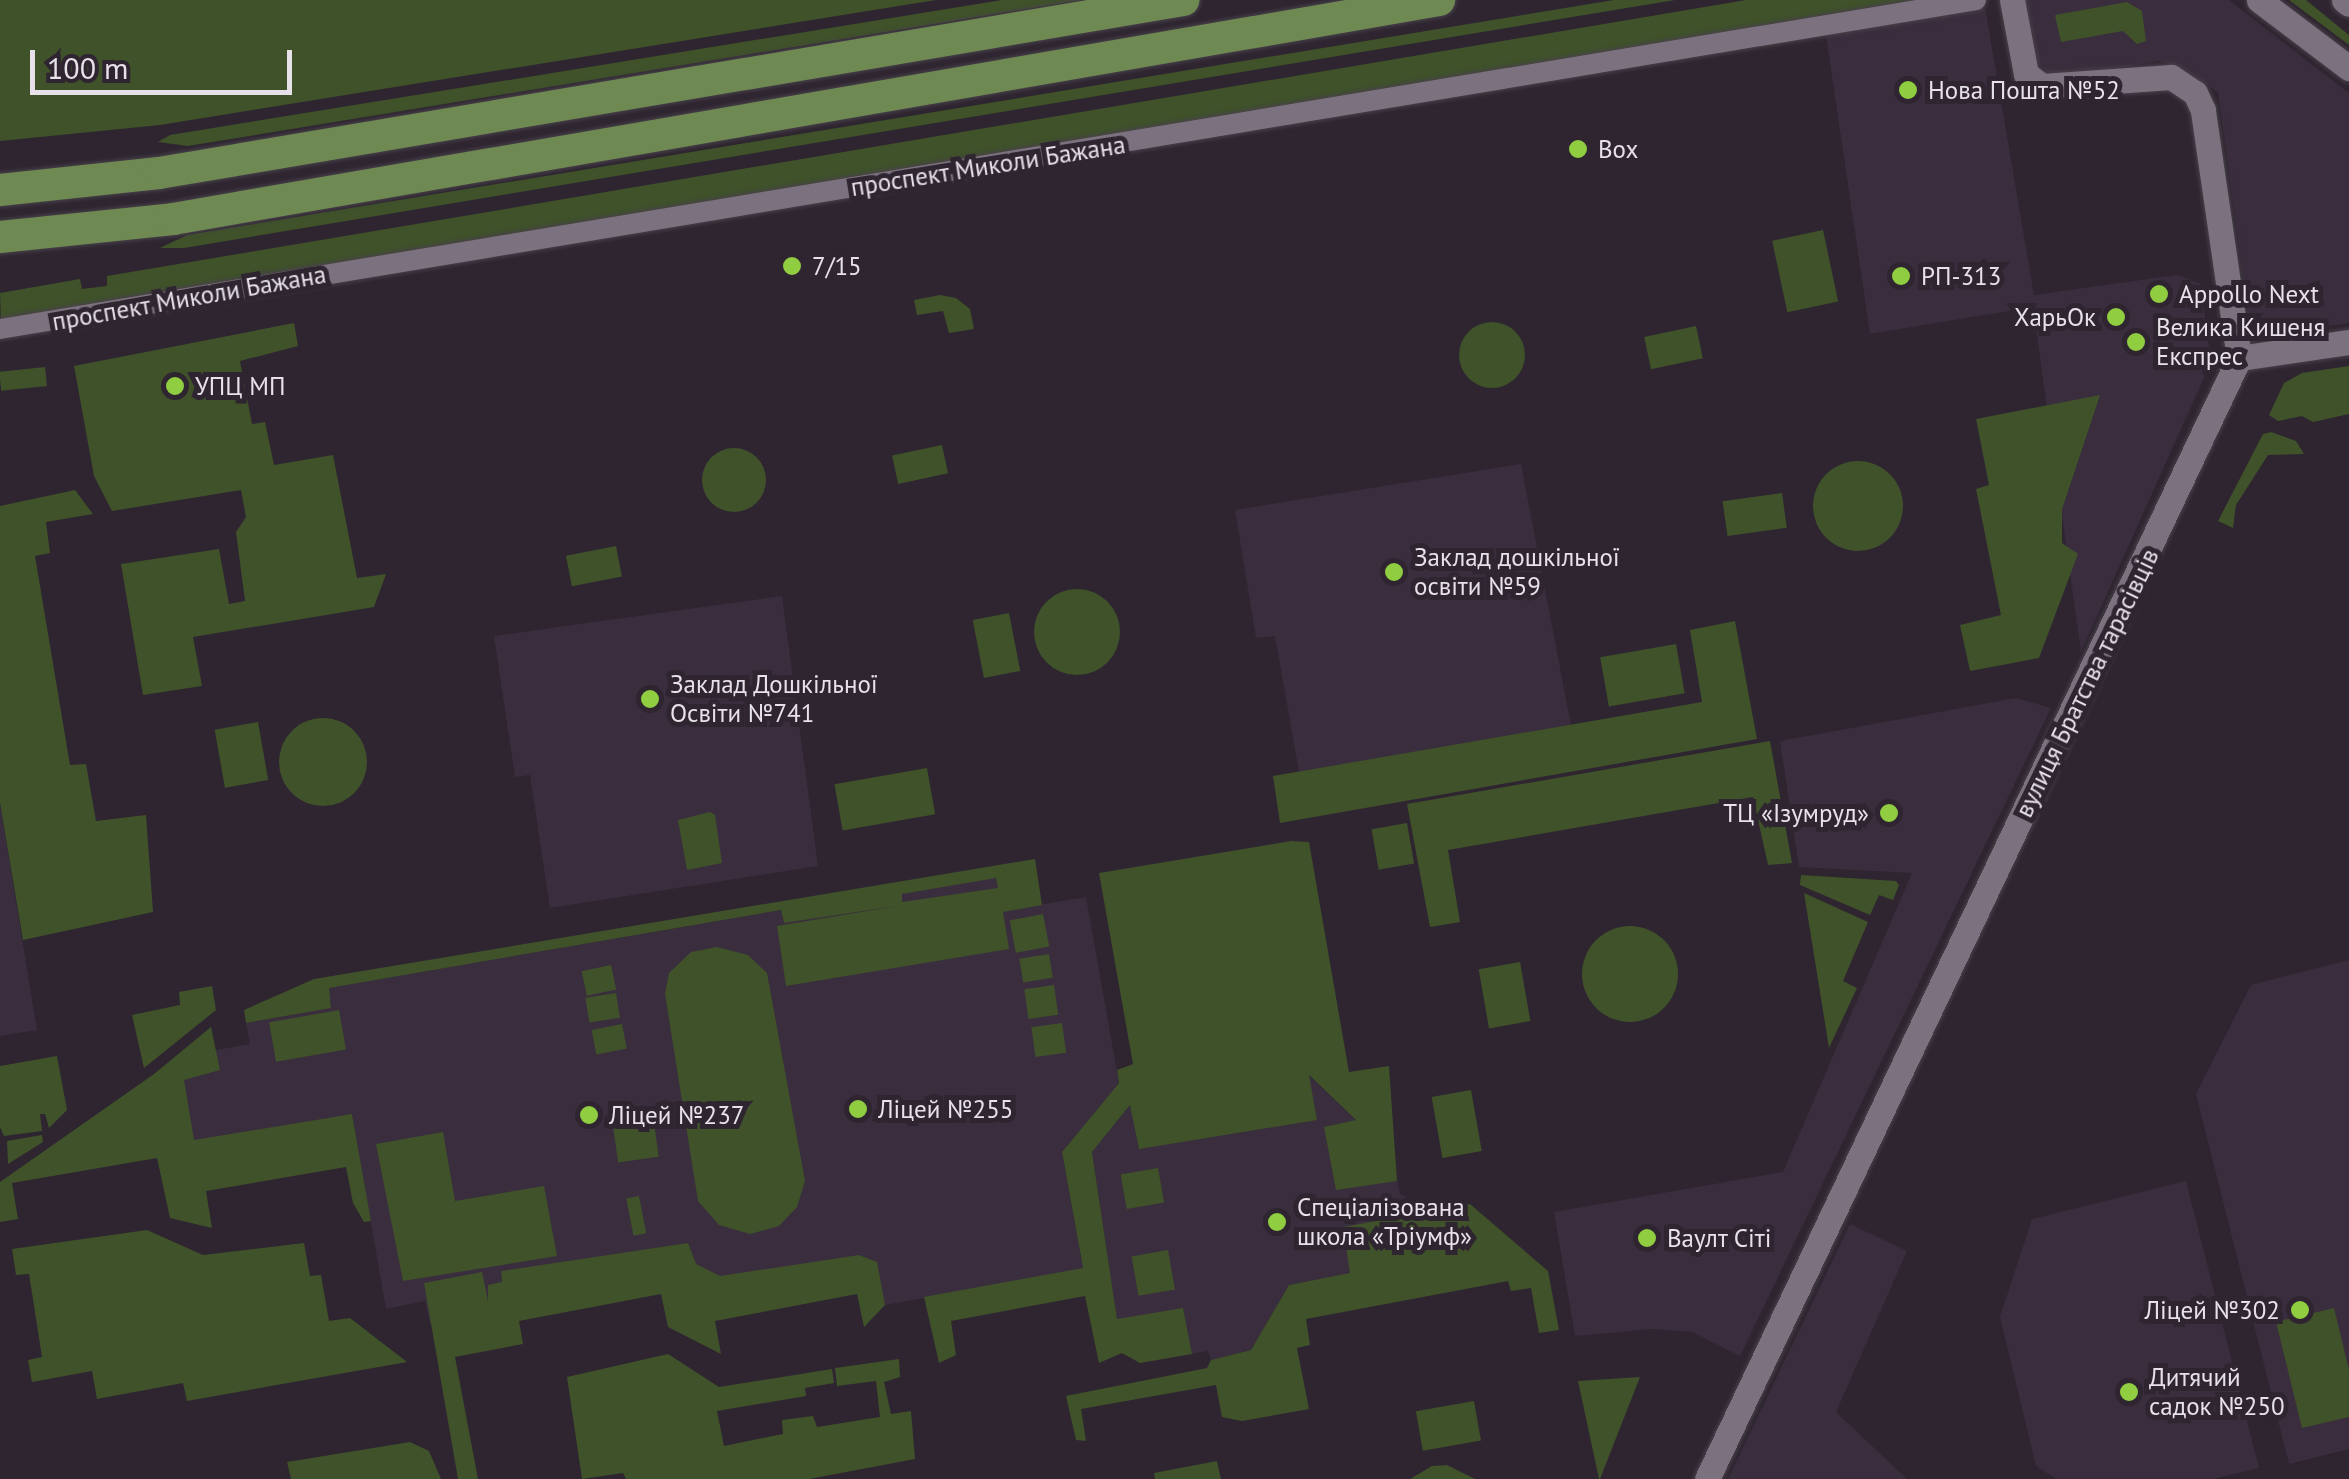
<!DOCTYPE html>
<meta charset="utf-8">
<style>
body{margin:0}
#map{position:relative;width:2349px;height:1479px;overflow:hidden;background:#2e2530;font-family:"PT Sans",sans-serif}
div>[style]{position:absolute}
[style*='--x']{left:calc(var(--x)*1px);top:calc(var(--y)*1px);width:calc(var(--w)*1px);rotate:calc(var(--a)*1deg)}
.built>*{inset:0;background:#3a2d3d}
.green>*{inset:0;background:#3f522a;transform-origin:0 0}
.round{border-radius:50%}
.roads{filter:drop-shadow(0 0 2px #48414a) drop-shadow(0 0 2px #48414a)}
.minor>*{height:20px;margin:-10px;padding:0 10px;transform-origin:10px;border-radius:10px;background:#7c727f}
.tertiary>*{height:25px;margin:-12.5px;padding:0 12.5px;transform-origin:12.5px;border-radius:12.5px;background:#7c727f}
.trunk>*{height:32px;margin:-16px;padding:0 16px;transform-origin:16px;border-radius:16px;background:#6f8952}
.dots>*{width:28px;height:28px;translate:-50% -50%;box-sizing:border-box;border:5px solid #2e2530;border-radius:50%}
span{translate:-50% -50%;white-space:nowrap;text-align:center;line-height:1.15;-webkit-text-stroke:10px #2e2530;paint-order:stroke}
.poi-label{font-size:25px;color:#e7e1e9}
.left{translate:0 -50%;text-align:left}
.right{translate:-100% -50%;text-align:right}
.street-label{font-size:25px;color:#e7e1e9}
.scale{position:absolute;left:30px;top:50px;width:262px;height:45px;box-sizing:border-box;border:5px solid #e7e1e9;border-top:0;padding-left:12px;font-size:30px;line-height:35px;white-space:nowrap;color:#e7e1e9;-webkit-text-stroke:8px #2e2530;paint-order:stroke}
</style>
<div id="map">
<div class="built">
<div style="clip-path:polygon(2016px 0,2229px 0,2349px 93px,2349px 323px,2270px 335px,2250px 327px,2218px 92px,2180px 68px,2159px 61px,2070px 76px,2047px 72px,2026px 51px)"></div>
<div style="clip-path:polygon(1985px 7px,2034px 295px,2177px 275px,2201px 284px,2211px 362px,2081px 652px,2033px 307px,1870px 334px,1826px 35px)"></div>
<div style="clip-path:polygon(1521px 464px,1571px 725px,1299px 772px,1275px 636px,1256px 638px,1235px 510px)"></div>
<div style="clip-path:polygon(782px 596px,818px 866px,550px 908px,530px 775px,515px 777px,494px 636px)"></div>
<div style="clip-path:polygon(2016px 698px,2051px 708px,1740px 1356px,1692px 1332px,1652px 1329px,1575px 1336px,1554px 1212px,1783px 1172px,1912px 873px,1799px 867px,1780px 741px)"></div>
<div style="clip-path:polygon(0 804px,37px 1030px,0 1036px)"></div>
<div style="clip-path:polygon(996px 877px,1003px 911px,1086px 897px,1119px 1083px,1062px 1152px,1083px 1269px,885px 1305px,876px 1262px,710px 1292px,687px 1271px,430px 1324px,425px 1301px,386px 1309px,352px 1114px,186px 1143px,175px 1079px,205px 1052px,250px 1044px,246px 1023px,331px 1008px,328px 988px,781px 910px,784px 923px,902px 902px,901px 894px)"></div>
<div style="clip-path:polygon(2349px 960px,2349px 1449px,2289px 1464px,2196px 1094px,2251px 985px)"></div>
<div style="clip-path:polygon(1307px 1074px,1392px 1154px,1400px 1194px,1471px 1231px,1474px 1250px,1289px 1285px,1251px 1350px,1211px 1360px,1208px 1351px,1140px 1363px,1122px 1353px,1092px 1152px,1131px 1104px)"></div>
<div style="clip-path:polygon(2186px 1181px,2259px 1468px,2213px 1479px,2056px 1479px,2036px 1466px,2000px 1317px,2032px 1219px)"></div>
<div style="clip-path:polygon(1850px 1224px,1907px 1251px,1836px 1412px,1907px 1479px,1728px 1479px)"></div>
</div>
<div class="green">
<div style="clip-path:polygon(0 0,936px 0,160px 125px,0 141px)"></div>
<div style="clip-path:polygon(1002px 0,1081px 0,188px 146px,158px 142px,170px 135px)"></div>
<div style="clip-path:polygon(1614px 0,1675px 0,184px 248px,160px 248px,187px 235px)"></div>
<div style="clip-path:polygon(1746px 0,1914px 0,1px 323px,0 293px,80px 279px,82px 289px,107px 286px,107px 276px)"></div>
<div style="clip-path:polygon(2289px 0,2306px 0,2349px 35px,2349px 45px)"></div>
<div style="clip-path:polygon(2127px 2px,2142px 11px,2146px 41px,2137px 44px,2123px 31px,2061px 42px,2055px 15px)"></div>
<div style="left:1823px;top:230px;width:73px;height:52px;rotate:78deg"></div>
<div style="clip-path:polygon(940px 295px,956px 298px,970px 309px,974px 329px,949px 333px,943px 311px,917px 315px,914px 300px)"></div>
<div class="round" style="left:1459px;top:322px;width:66px;height:66px"></div>
<div style="clip-path:polygon(294px 323px,298px 346px,240px 361px,252px 424px,265px 422px,274px 465px,333px 455px,357px 578px,386px 574px,374px 607px,193px 637px,202px 686px,143px 695px,121px 564px,219px 549px,229px 604px,245px 601px,236px 532px,246px 517px,241px 490px,112px 511px,94px 476px,74px 366px)"></div>
<div style="left:1696px;top:326px;width:33px;height:53px;rotate:78deg"></div>
<div style="clip-path:polygon(2349px 366px,2349px 414px,2313px 422px,2302px 416px,2278px 421px,2269px 415px,2284px 383px,2302px 373px)"></div>
<div style="left:45px;top:367px;width:19px;height:46px;rotate:84deg"></div>
<div style="clip-path:polygon(2100px 395px,2062px 509px,2062px 543px,2078px 554px,2039px 658px,1970px 671px,1960px 625px,2001px 615px,1976px 489px,1989px 485px,1976px 419px)"></div>
<div style="clip-path:polygon(2271px 432px,2296px 441px,2304px 454px,2268px 455px,2236px 505px,2233px 528px,2218px 521px,2263px 434px)"></div>
<div style="left:942px;top:445px;width:29px;height:51px;rotate:78deg"></div>
<div class="round" style="left:702px;top:448px;width:64px;height:64px"></div>
<div class="round" style="left:1813px;top:461px;width:90px;height:90px"></div>
<div style="clip-path:polygon(75px 490px,93px 514px,46px 522px,50px 553px,35px 556px,70px 765px,86px 764px,96px 821px,146px 815px,153px 912px,23px 940px,0 803px,0 506px)"></div>
<div style="left:1782px;top:493px;width:35px;height:60px;rotate:82deg"></div>
<div style="left:616px;top:546px;width:31px;height:51px;rotate:79deg"></div>
<div class="round" style="left:1034px;top:589px;width:86px;height:86px"></div>
<div style="left:1009px;top:613px;width:59px;height:37px;rotate:79deg"></div>
<div style="clip-path:polygon(1735px 621px,1757px 739px,1280px 823px,1273px 776px,1702px 702px,1690px 630px)"></div>
<div style="left:1676px;top:644px;width:50px;height:77px;rotate:80deg"></div>
<div class="round" style="left:279px;top:718px;width:88px;height:88px"></div>
<div style="left:258px;top:722px;width:59px;height:44px;rotate:80deg"></div>
<div style="clip-path:polygon(1770px 741px,1792px 863px,1768px 865px,1753px 797px,1448px 850px,1460px 922px,1430px 927px,1407px 804px)"></div>
<div style="left:927px;top:768px;width:47px;height:94px;rotate:80deg"></div>
<div style="clip-path:polygon(710px 812px,715px 815px,722px 863px,687px 870px,678px 820px)"></div>
<div style="left:1407px;top:823px;width:41px;height:36px;rotate:80deg"></div>
<div style="clip-path:polygon(1291px 841px,1309px 842px,1349px 1072px,1389px 1066px,1397px 1181px,1336px 1190px,1324px 1127px,1356px 1120px,1309px 1075px,1317px 1120px,1139px 1149px,1130px 1105px,1092px 1152px,1117px 1319px,1183px 1308px,1192px 1354px,1140px 1363px,1122px 1353px,1099px 1363px,1085px 1296px,951px 1321px,956px 1355px,939px 1363px,924px 1297px,1083px 1268px,1062px 1152px,1119px 1083px,1117px 1070px,1133px 1064px,1099px 873px)"></div>
<div style="clip-path:polygon(evenodd,1035px 859px,1042px 905px,1003px 912px,1009px 949px,786px 986px,777px 926px,903px 905px,784px 923px,781px 910px,329px 988px,331px 1008px,246px 1023px,244px 1010px,314px 979px,1035px 859px,996px 878px,998px 888px,902px 902px,902px 894px,996px 878px)"></div>
<div style="clip-path:polygon(1801px 875px,1896px 881px,1899px 885px,1893px 900px,1879px 895px,1870px 915px,1800px 885px)"></div>
<div style="clip-path:polygon(1804px 893px,1868px 922px,1843px 981px,1857px 988px,1829px 1048px)"></div>
<div style="left:1043px;top:914px;width:33px;height:34px;rotate:79deg"></div>
<div class="round" style="left:1582px;top:926px;width:96px;height:96px"></div>
<div style="clip-path:polygon(717px 947px,748px 955px,767px 973px,805px 1181px,797px 1207px,779px 1226px,750px 1234px,719px 1225px,698px 1201px,665px 994px,669px 973px,691px 952px)"></div>
<div style="left:1049px;top:954px;width:24px;height:30px;rotate:81deg"></div>
<div style="left:1520px;top:962px;width:60px;height:42px;rotate:80deg"></div>
<div style="left:611px;top:965px;width:25px;height:30px;rotate:78deg"></div>
<div style="left:1054px;top:985px;width:30px;height:30px;rotate:82deg"></div>
<div style="clip-path:polygon(212px 986px,216px 1010px,144px 1068px,132px 1015px,180px 1005px,179px 992px)"></div>
<div style="left:616px;top:993px;width:25px;height:31px;rotate:81deg"></div>
<div style="left:339px;top:1010px;width:40px;height:71px;rotate:80deg"></div>
<div style="left:1062px;top:1023px;width:30px;height:31px;rotate:82deg"></div>
<div style="left:622px;top:1024px;width:25px;height:31px;rotate:79deg"></div>
<div style="clip-path:polygon(211px 1027px,220px 1070px,184px 1080px,194px 1140px,352px 1114px,371px 1221px,364px 1222px,353px 1203px,346px 1167px,206px 1191px,212px 1228px,170px 1218px,157px 1158px,12px 1183px,18px 1219px,0 1222px,0 1182px,154px 1074px)"></div>
<div style="clip-path:polygon(57px 1056px,67px 1110px,49px 1128px,45px 1114px,40px 1114px,42px 1131px,4px 1136px,0 1127px,0 1066px)"></div>
<div style="left:1471px;top:1090px;width:62px;height:40px;rotate:80deg"></div>
<div style="left:654px;top:1123px;width:34px;height:41px;rotate:82deg"></div>
<div style="clip-path:polygon(443px 1132px,455px 1201px,544px 1186px,557px 1256px,403px 1281px,376px 1144px)"></div>
<div style="clip-path:polygon(42px 1135px,43px 1142px,8px 1164px,7px 1141px)"></div>
<div style="left:1158px;top:1168px;width:35px;height:38px;rotate:80deg"></div>
<div style="left:639px;top:1196px;width:38px;height:13px;rotate:79deg"></div>
<div style="clip-path:polygon(1470px 1204px,1548px 1271px,1559px 1330px,1539px 1333px,1531px 1288px,1511px 1291px,1508px 1281px,1306px 1319px,1310px 1345px,1297px 1348px,1309px 1409px,1242px 1421px,1222px 1417px,1216px 1385px,1081px 1409px,1086px 1441px,1076px 1440px,1066px 1396px,1207px 1368px,1211px 1360px,1251px 1350px,1289px 1285px,1350px 1273px,1343px 1227px)"></div>
<div style="clip-path:polygon(147px 1230px,203px 1255px,304px 1243px,310px 1276px,321px 1275px,329px 1321px,350px 1318px,407px 1362px,187px 1401px,183px 1383px,97px 1399px,92px 1371px,32px 1382px,28px 1360px,42px 1357px,29px 1274px,16px 1275px,12px 1249px)"></div>
<div style="clip-path:polygon(688px 1243px,696px 1264px,720px 1276px,859px 1255px,877px 1262px,885px 1305px,864px 1327px,857px 1294px,715px 1321px,721px 1354px,668px 1327px,661px 1294px,519px 1321px,523px 1344px,455px 1357px,478px 1479px,458px 1479px,424px 1283px,482px 1272px,488px 1301px,488px 1285px,502px 1282px,501px 1271px)"></div>
<div style="left:1168px;top:1250px;width:40px;height:37px;rotate:80deg"></div>
<div style="clip-path:polygon(2334px 1308px,2349px 1370px,2349px 1417px,2302px 1428px,2276px 1322px)"></div>
<div style="clip-path:polygon(668px 1354px,719px 1387px,832px 1369px,834px 1383px,805px 1388px,806px 1396px,717px 1411px,724px 1446px,783px 1434px,782px 1420px,813px 1416px,817px 1427px,880px 1417px,876px 1381px,837px 1386px,835px 1368px,899px 1359px,900px 1377px,884px 1382px,891px 1414px,911px 1411px,915px 1459px,809px 1479px,626px 1479px,623px 1473px,582px 1479px,567px 1377px)"></div>
<div style="clip-path:polygon(1640px 1377px,1600px 1479px,1599px 1479px,1578px 1381px)"></div>
<div style="left:1474px;top:1401px;width:40px;height:59px;rotate:80deg"></div>
<div style="clip-path:polygon(410px 1442px,429px 1451px,441px 1479px,291px 1479px,287px 1462px)"></div>
<div style="clip-path:polygon(1217px 1461px,1221px 1479px,1155px 1479px,1154px 1473px)"></div>
<div style="clip-path:polygon(1447px 1465px,1475px 1479px,1410px 1479px,1432px 1466px)"></div>
</div>
<div class="roads">
<div class="minor">
<div style="--x:0;--y:329;--w:2003;--a:-9.45"></div>
</div>
<div class="tertiary">
<div style="--x:2259;--y:0;--w:113;--a:37.1"></div>
<div style="--x:2344;--y:0;--w:6;--a:39"></div>
<div style="--x:2239;--y:358;--w:111;--a:-8.3"></div>
<div style="--x:1707;--y:1479;--w:1241;--a:-64.61"></div>
<div style="--x:2239;--y:358;--w:251;--a:-98.3"></div>
<div style="--x:2203;--y:110;--w:19;--a:-115"></div>
<div style="--x:2195;--y:93;--w:29;--a:-146"></div>
<div style="--x:2171;--y:77;--w:129;--a:176"></div>
<div style="--x:2042;--y:86;--w:20;--a:-143"></div>
<div style="--x:2026;--y:74;--w:75;--a:-100.7"></div>
</div>
<div class="trunk">
<div style="--x:0;--y:190;--w:160;--a:-6.1"></div>
<div style="--x:159;--y:173;--w:1039;--a:-9.59"></div>
<div style="--x:0;--y:237;--w:174;--a:-5.9"></div>
<div style="--x:173;--y:219;--w:1285;--a:-9.81"></div>
</div>
</div>
<div class="dots">
<div style="left:1908px;top:90px;background:#90cd41"></div>
<div style="left:1578px;top:149px;background:#90cd41"></div>
<div style="left:792px;top:266px;background:#90cd41"></div>
<div style="left:1901px;top:276px;background:#90cd41"></div>
<div style="left:2159px;top:294px;background:#90cd41"></div>
<div style="left:2116px;top:317px;background:#90cd41"></div>
<div style="left:2136px;top:342px;background:#90cd41"></div>
<div style="left:175px;top:386px;background:#90cd41"></div>
<div style="left:1394px;top:572px;background:#90cd41"></div>
<div style="left:650px;top:699px;background:#90cd41"></div>
<div style="left:1889px;top:813px;background:#90cd41"></div>
<div style="left:858px;top:1109px;background:#90cd41"></div>
<div style="left:589px;top:1115px;background:#90cd41"></div>
<div style="left:1277px;top:1222px;background:#90cd41"></div>
<div style="left:1647px;top:1238px;background:#90cd41"></div>
<div style="left:2300px;top:1310px;background:#90cd41"></div>
<div style="left:2129px;top:1392px;background:#90cd41"></div>
</div>
<div class="poi-label">
<span class="left" style="left:1928px;top:90px">Нова Пошта №52</span>
<span class="left" style="left:1598px;top:149px">Box</span>
<span class="left" style="left:812px;top:266px">7/15</span>
<span class="left" style="left:1921px;top:276px">РП-313</span>
<span class="left" style="left:2179px;top:294px">Appollo Next</span>
<span class="right" style="left:2096px;top:317px">ХарьОк</span>
<span class="left" style="left:2156px;top:342px">Велика Кишеня<br>Експрес</span>
<span class="left" style="left:195px;top:386px">УПЦ МП</span>
<span class="left" style="left:1414px;top:572px">Заклад дошкільної<br>освіти №59</span>
<span class="left" style="left:670px;top:699px">Заклад Дошкільної<br>Освіти №741</span>
<span class="right" style="left:1869px;top:813px">ТЦ «Ізумруд»</span>
<span class="left" style="left:878px;top:1109px">Ліцей №255</span>
<span class="left" style="left:609px;top:1115px">Ліцей №237</span>
<span class="left" style="left:1297px;top:1222px">Спеціалізована<br>школа «Тріумф»</span>
<span class="left" style="left:1667px;top:1238px">Ваулт Сіті</span>
<span class="right" style="left:2280px;top:1310px">Ліцей №302</span>
<span class="left" style="left:2149px;top:1392px">Дитячий<br>садок №250</span>
</div>
<div class="street-label">
<span style="left:988px;top:166px;rotate:-9deg">проспект Миколи Бажана</span>
<span style="left:189px;top:298px;rotate:-10deg">проспект Миколи Бажана</span>
<span style="left:2087px;top:683px;rotate:-64deg">вулиця Братства тарасівців</span>
</div>
<div class="scale">100 m</div>
</div>
